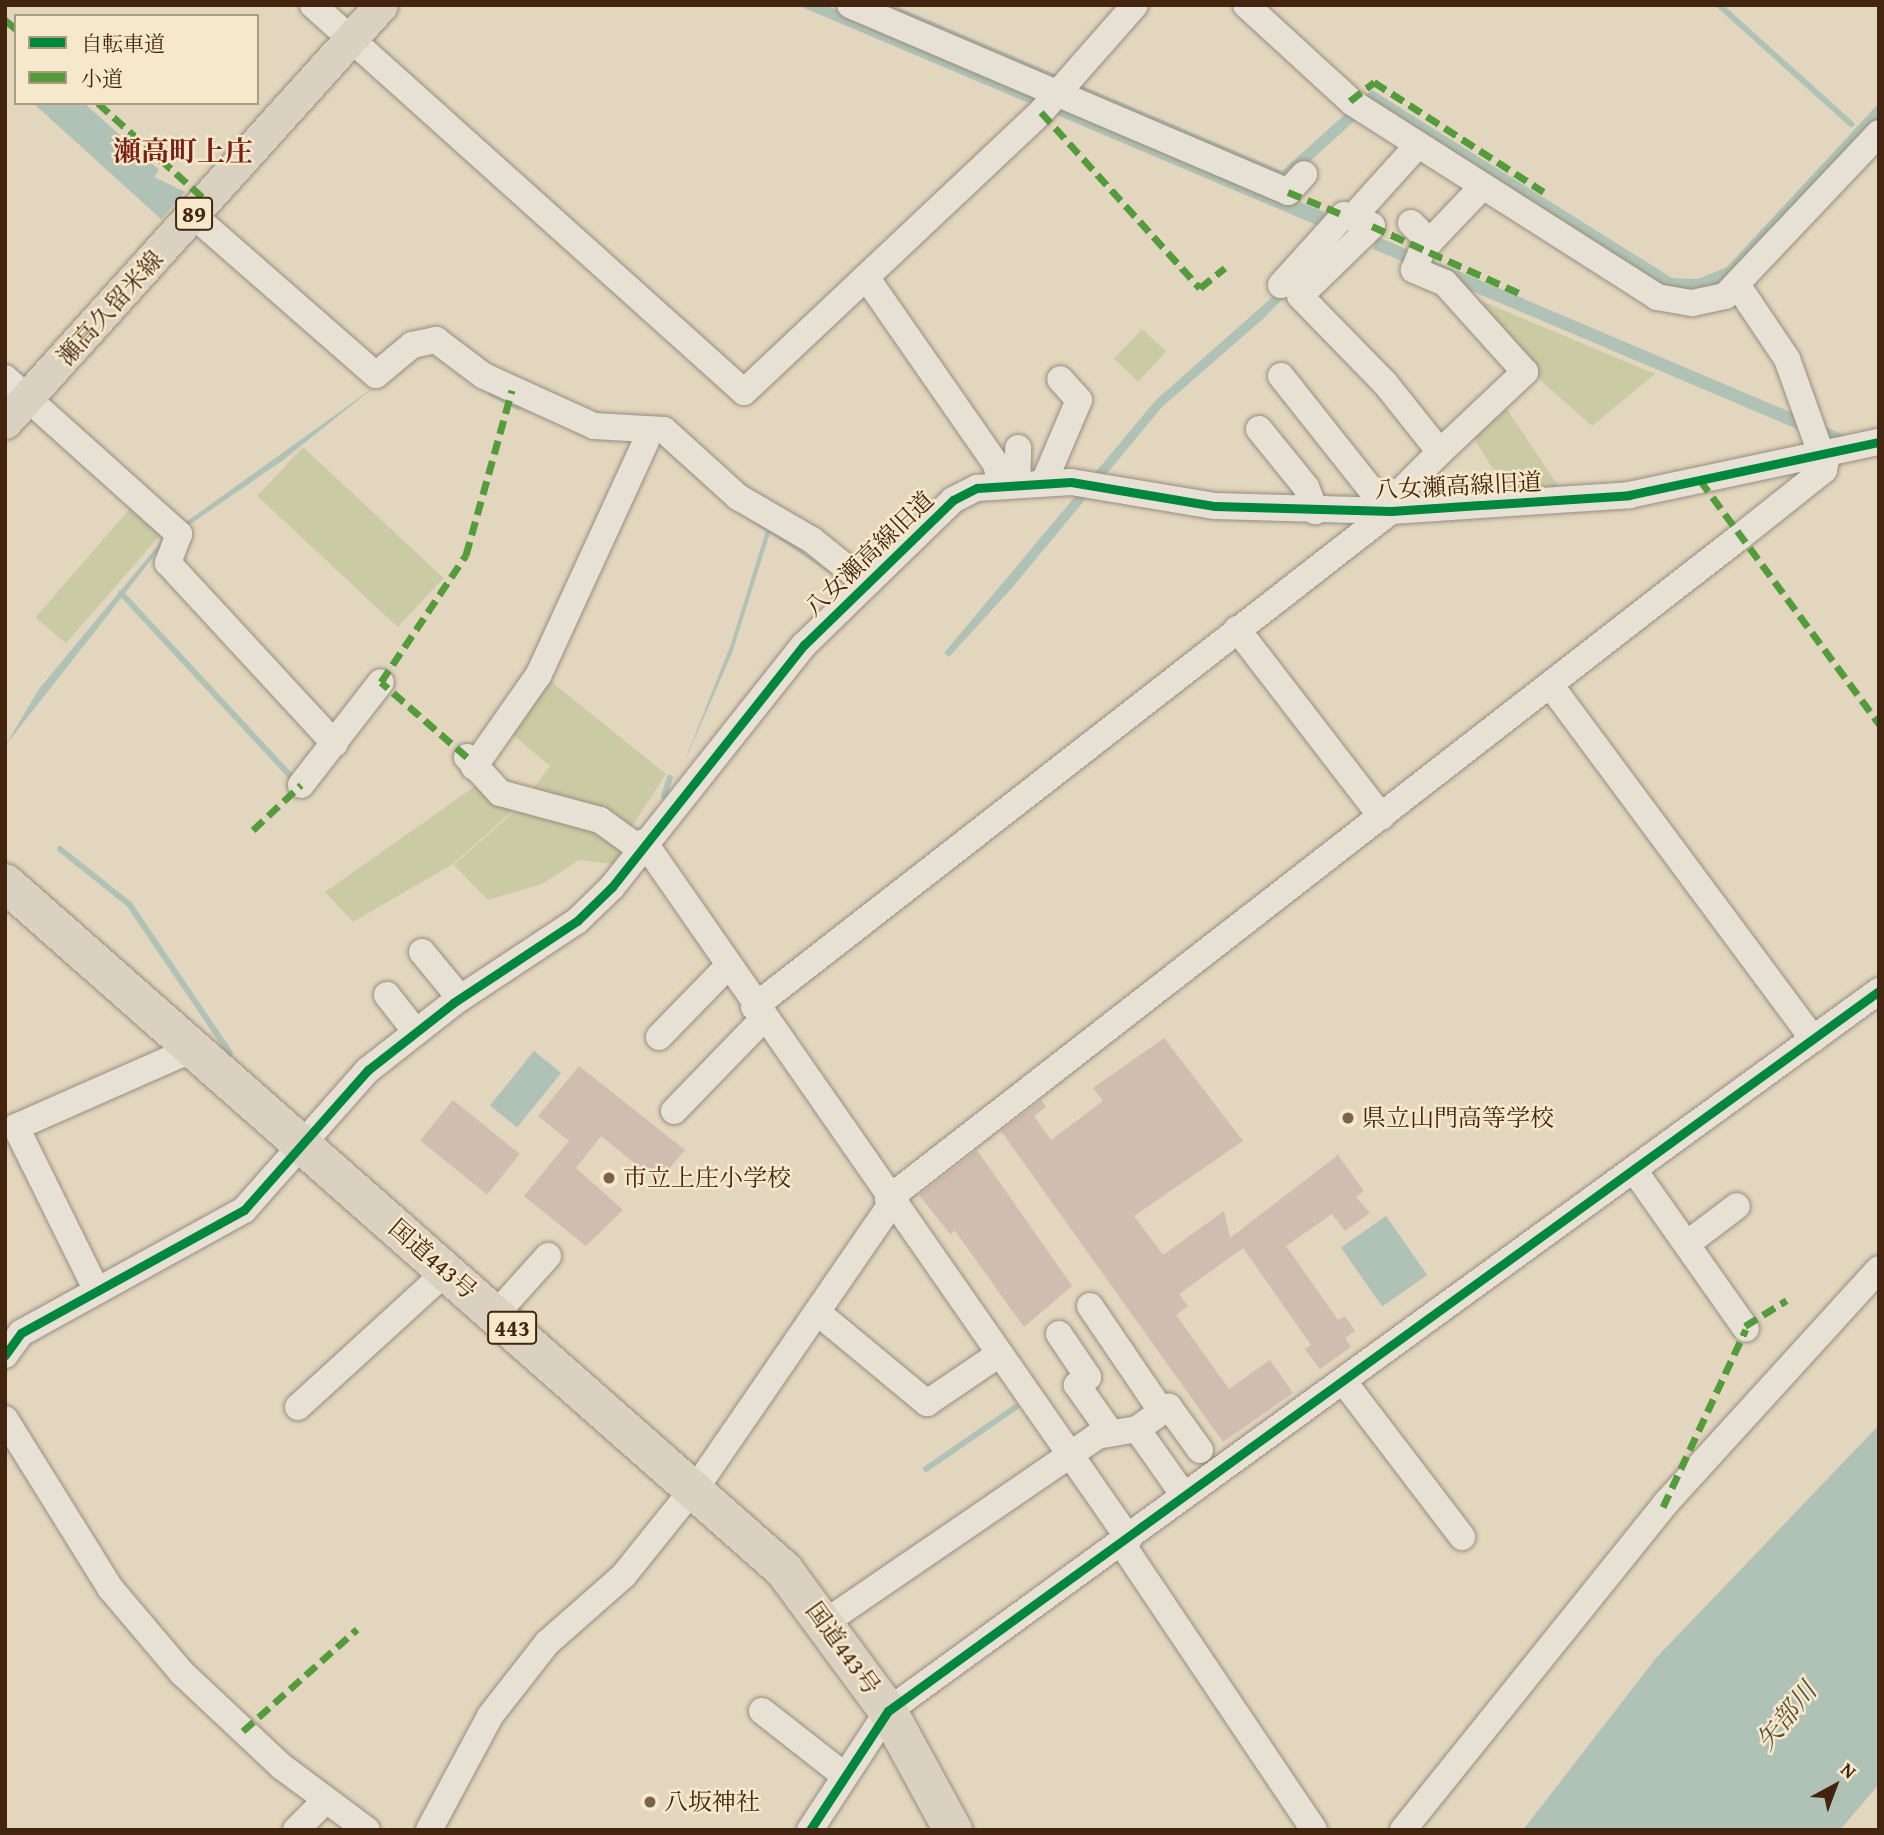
<!DOCTYPE html>
<meta charset="utf-8">
<style>
body{margin:0}
#map{position:relative;width:1884px;height:1835px;overflow:hidden;background:#e2d6be;font-family:"Gentium Book Plus","Noto Serif JP",serif}
div>[style]{position:absolute}
[style*='--x']{left:calc(var(--x)*1px);top:calc(var(--y)*1px);width:calc(var(--w)*1px);rotate:calc(var(--a)*1deg)}
.green>*{inset:0;background:#cacba4;transform-origin:0 0}
.water>*{inset:0;background:#b0c2b5;transform-origin:0 0}
.stream>*{height:6px;margin:-3px;padding:0 3px;transform-origin:3px;border-radius:3px;background:#b0c2b5}
.building>*{inset:0;background:#cfbdaf;transform-origin:0 0}
.roads{filter:drop-shadow(0 0 2px #988d7e) drop-shadow(0 0 2px #988d7e)}
.minor>*{height:26px;margin:-13px;padding:0 13px;transform-origin:13px;border-radius:13px;background:#e7e1d5}
.major>*{height:33px;margin:-16.5px;padding:0 16.5px;transform-origin:16.5px;border-radius:16.5px;background:#dad1c1}
.highway>*{height:38px;margin:-19px;padding:0 19px;transform-origin:19px;border-radius:19px;background:#dad1c1}
.quiet>*{height:7px;margin-top:-3.5px;transform-origin:0;background:repeating-linear-gradient(90deg,#549b3c 0 14px,transparent 0 21px)}
.cycleway>*{height:9px;margin:-4.5px;padding:0 4.5px;transform-origin:4.5px;border-radius:4.5px;background:#00873e}
.dots>*{width:19px;height:19px;translate:-50% -50%;box-sizing:border-box;border:4px solid #f6e8cb;border-radius:50%}
span{translate:-50% -50%;white-space:nowrap;text-align:center;line-height:1.15;-webkit-text-stroke:5px #f6e8cb;paint-order:stroke}
.shield-label span{padding:2px 5px;background:#f6e8cb;border:2px solid;border-radius:5px;-webkit-text-stroke-width:0}
.shield-label{font-size:23px;color:#42240f;font-weight:700}
.street-label{font-size:24px;color:#42240f}
.poi-label{font-size:24px;color:#42240f}
.left{translate:0 -50%;text-align:left}
.water-label{font-size:26px;color:#584a38;font-style:italic}
.quarter-label{font-size:28px;color:#7a1f14;font-weight:700}
.frame{position:absolute;inset:0;border:7px solid #42240f;pointer-events:none}
.legend{position:absolute;left:14px;top:14px;width:245px;height:91px;box-sizing:border-box;background:#f6e8cb;border:2px solid #ae9a80;margin:0;padding:9px 12px;list-style:none;font-size:21px;color:#42240f}
.legend li{display:flex;align-items:center;gap:14px;height:35px}
.legend b{width:35px;border:2px solid #ae9a80}
.north{position:absolute;left:1800px;top:1751px;width:70px;height:70px;-webkit-text-stroke:5px #f6e8cb;paint-order:stroke;rotate:41deg;font-size:19px;font-weight:700;line-height:28px;text-align:center;color:#42240f}
.north::after{content:'';display:block;margin:auto;width:24px;height:32px;background:#42240f;clip-path:polygon(50% 0,100% 100%,50% 72%,0 100%)}
</style>
<div id="map">
<div class="green">
<div style="clip-path:polygon(1460px 292px,1655px 374px,1592px 426px,1532px 373px)"></div>
<div style="left:1142px;top:329px;width:33px;height:41px;rotate:43deg"></div>
<div style="clip-path:polygon(1505px 406px,1561px 490px,1507px 492px,1471px 433px)"></div>
<div style="left:303px;top:447px;width:192px;height:67px;rotate:43deg"></div>
<div style="left:134px;top:504px;width:40px;height:150px;rotate:41deg"></div>
<div style="clip-path:polygon(544px 676px,666px 774px,630px 830px,529px 794px,550px 766px,507px 730px)"></div>
<div style="clip-path:polygon(481px 782px,516px 808px,453px 864px,353px 922px,325px 892px)"></div>
<div style="clip-path:polygon(517px 809px,560px 813px,625px 846px,614px 864px,579px 860px,542px 884px,488px 900px,454px 865px)"></div>
</div>
<div class="water">
<div style="clip-path:polygon(797px 5px,825px 5px,1331px 215px,1326px 229px)"></div>
<div style="clip-path:polygon(865px 5px,893px 5px,1282px 171px,1372px 90px,1672px 278px,1698px 279px,1727px 267px,1879px 103px,1879px 120px,1742px 270px,1719px 286px,1696px 291px,1663px 286px,1414px 157px,1361px 115px,1286px 183px)"></div>
<div style="clip-path:polygon(33px 103px,84px 103px,159px 170px,154px 177px,185px 192px,161px 219px)"></div>
<div style="clip-path:polygon(1356px 223px,1264px 318px,1162px 407px,1011px 589px,949px 657px,944px 653px,1156px 400px)"></div>
<div style="left:1378px;top:237px;width:538px;height:13px;rotate:23deg"></div>
<div style="clip-path:polygon(377px 385px,282px 461px,166px 541px,5px 746px,39px 689px,165px 537px)"></div>
<div style="clip-path:polygon(512px 402px,650px 435px,850px 587px,770px 533px,732px 653px,684px 763px,731px 644px,766px 531px,722px 501px,653px 439px,592px 438px)"></div>
<div style="left:534px;top:1051px;width:35px;height:70px;rotate:39deg"></div>
<div style="left:1386px;top:1216px;width:72px;height:55px;rotate:55deg"></div>
<div style="clip-path:polygon(1879px 1425px,1879px 1784px,1840px 1830px,1523px 1830px,1656px 1658px)"></div>
</div>
<div class="stream">
<div style="--x:1719;--y:5;--w:178;--a:42"></div>
<div style="--x:491;--y:393;--w:31;--a:27"></div>
<div style="--x:121;--y:593;--w:256;--a:47.2"></div>
<div style="--x:664;--y:796;--w:19;--a:-72"></div>
<div style="--x:60;--y:849;--w:88;--a:38.6"></div>
<div style="--x:129;--y:904;--w:180;--a:55.9"></div>
<div style="--x:926;--y:1469;--w:109;--a:-34.6"></div>
</div>
<div class="building">
<div style="clip-path:polygon(1164px 1038px,1243px 1141px,1134px 1216px,1163px 1255px,1224px 1211px,1230px 1238px,1338px 1155px,1364px 1191px,1356px 1197px,1370px 1213px,1345px 1231px,1332px 1214px,1286px 1246px,1338px 1320px,1345px 1316px,1355px 1331px,1345px 1338px,1351px 1347px,1320px 1369px,1305px 1349px,1311px 1345px,1243px 1248px,1179px 1294px,1188px 1306px,1176px 1315px,1229px 1389px,1270px 1360px,1293px 1393px,1223px 1442px,1001px 1131px,1041px 1100px,1046px 1107px,1034px 1116px,1051px 1140px,1103px 1101px,1093px 1088px)"></div>
<div style="clip-path:polygon(579px 1066px,685px 1150px,658px 1182px,601px 1136px,576px 1168px,623px 1210px,586px 1246px,524px 1196px,569px 1141px,538px 1116px)"></div>
<div style="left:453px;top:1100px;width:86px;height:52px;rotate:39deg"></div>
<div style="clip-path:polygon(977px 1150px,1072px 1286px,1024px 1327px,955px 1231px,950px 1234px,919px 1195px)"></div>
</div>
<div class="roads">
<div class="minor">
<div style="--x:313;--y:5;--w:579;--a:41.92"></div>
<div style="--x:744;--y:392;--w:408;--a:-43.3"></div>
<div style="--x:1041;--y:112;--w:142;--a:-48.7"></div>
<div style="--x:850;--y:5;--w:476;--a:23.1"></div>
<div style="--x:1288;--y:192;--w:24;--a:-48"></div>
<div style="--x:1246;--y:5;--w:145;--a:42.5"></div>
<div style="--x:1353;--y:103;--w:361;--a:32.5"></div>
<div style="--x:1657;--y:297;--w:36;--a:10"></div>
<div style="--x:1692;--y:303;--w:34;--a:-12"></div>
<div style="--x:1725;--y:296;--w:224;--a:-46.6"></div>
<div style="--x:193;--y:215;--w:243;--a:41.2"></div>
<div style="--x:376;--y:375;--w:47;--a:-39.8"></div>
<div style="--x:412;--y:345;--w:25;--a:-12"></div>
<div style="--x:436;--y:340;--w:60;--a:36.9"></div>
<div style="--x:484;--y:376;--w:121;--a:24.4"></div>
<div style="--x:594;--y:426;--w:70;--a:3.3"></div>
<div style="--x:664;--y:430;--w:100;--a:42.2"></div>
<div style="--x:738;--y:497;--w:86;--a:30.2"></div>
<div style="--x:812;--y:540;--w:67;--a:38.9"></div>
<div style="--x:1354;--y:216;--w:96;--a:-48"></div>
<div style="--x:1411;--y:223;--w:27;--a:45"></div>
<div style="--x:866;--y:277;--w:228;--a:55.2"></div>
<div style="--x:996;--y:464;--w:22;--a:77"></div>
<div style="--x:1281;--y:285;--w:94;--a:-48"></div>
<div style="--x:1344;--y:215;--w:30;--a:21"></div>
<div style="--x:1372;--y:226;--w:100;--a:135.8"></div>
<div style="--x:1300;--y:296;--w:122;--a:45.7"></div>
<div style="--x:1385;--y:383;--w:88;--a:51.4"></div>
<div style="--x:1440;--y:452;--w:78;--a:135"></div>
<div style="--x:1738;--y:286;--w:88;--a:56.1"></div>
<div style="--x:1787;--y:359;--w:103;--a:70.2"></div>
<div style="--x:1281;--y:376;--w:172;--a:51.6"></div>
<div style="--x:5;--y:378;--w:234;--a:41.9"></div>
<div style="--x:179;--y:534;--w:31;--a:111"></div>
<div style="--x:168;--y:563;--w:246;--a:47.3"></div>
<div style="--x:1259;--y:429;--w:75;--a:51"></div>
<div style="--x:1306;--y:487;--w:26;--a:69"></div>
<div style="--x:1440;--y:452;--w:117;--a:-43.3"></div>
<div style="--x:1525;--y:372;--w:120;--a:-132"></div>
<div style="--x:1445;--y:283;--w:34;--a:-157"></div>
<div style="--x:1414;--y:270;--w:22;--a:-68"></div>
<div style="--x:1422;--y:250;--w:88;--a:-46.4"></div>
<div style="--x:1044;--y:482;--w:89;--a:-66.9"></div>
<div style="--x:1079;--y:400;--w:28;--a:-132"></div>
<div style="--x:1017;--y:483;--w:35;--a:-88"></div>
<div style="--x:1237;--y:629;--w:237;--a:52.4"></div>
<div style="--x:1551;--y:686;--w:440;--a:53.4"></div>
<div style="--x:467;--y:757;--w:49;--a:47.5"></div>
<div style="--x:500;--y:793;--w:104;--a:15.1"></div>
<div style="--x:600;--y:820;--w:48;--a:35.7"></div>
<div style="--x:474;--y:767;--w:113;--a:-55"></div>
<div style="--x:539;--y:674;--w:256;--a:-65.3"></div>
<div style="--x:301;--y:785;--w:130;--a:-52.2"></div>
<div style="--x:644;--y:842;--w:849;--a:55.17"></div>
<div style="--x:422;--y:952;--w:60;--a:50.4"></div>
<div style="--x:387;--y:995;--w:47;--a:51.9"></div>
<div style="--x:754;--y:1007;--w:807;--a:-37.91"></div>
<div style="--x:659;--y:1037;--w:98;--a:-45.8"></div>
<div style="--x:674;--y:1111;--w:128;--a:-45.9"></div>
<div style="--x:1634;--y:1170;--w:194;--a:54.8"></div>
<div style="--x:888;--y:1199;--w:1080;--a:-37.86"></div>
<div style="--x:1741;--y:536;--w:106;--a:-38.5"></div>
<div style="--x:1824;--y:470;--w:15;--a:-79"></div>
<div style="--x:1688;--y:1243;--w:61;--a:-37.1"></div>
<div style="--x:97;--y:1291;--w:183;--a:-116.3"></div>
<div style="--x:16;--y:1127;--w:193;--a:-23.8"></div>
<div style="--x:1090;--y:1306;--w:128;--a:55.8"></div>
<div style="--x:817;--y:1312;--w:143;--a:39.6"></div>
<div style="--x:927;--y:1403;--w:86;--a:-34.1"></div>
<div style="--x:496;--y:1314;--w:78;--a:-48.1"></div>
<div style="--x:1059;--y:1334;--w:52;--a:56"></div>
<div style="--x:1088;--y:1377;--w:14;--a:144"></div>
<div style="--x:1077;--y:1385;--w:59;--a:54.7"></div>
<div style="--x:5;--y:1355;--w:27;--a:-54"></div>
<div style="--x:21;--y:1333;--w:255;--a:-28.9"></div>
<div style="--x:244;--y:1210;--w:187;--a:-48.5"></div>
<div style="--x:368;--y:1070;--w:108;--a:-38.2"></div>
<div style="--x:453;--y:1003;--w:149;--a:-33.5"></div>
<div style="--x:577;--y:921;--w:49;--a:-44.2"></div>
<div style="--x:612;--y:887;--w:309;--a:-51.6"></div>
<div style="--x:804;--y:645;--w:208;--a:-44.2"></div>
<div style="--x:953;--y:500;--w:27;--a:-27"></div>
<div style="--x:977;--y:488;--w:94;--a:-3.7"></div>
<div style="--x:1071;--y:482;--w:146;--a:9.5"></div>
<div style="--x:1215;--y:506;--w:176;--a:1.6"></div>
<div style="--x:1391;--y:511;--w:239;--a:-3.8"></div>
<div style="--x:1629;--y:495;--w:256;--a:-12"></div>
<div style="--x:1344;--y:1382;--w:195;--a:52.7"></div>
<div style="--x:298;--y:1407;--w:202;--a:-42.4"></div>
<div style="--x:5;--y:1419;--w:200;--a:58.1"></div>
<div style="--x:111;--y:1589;--w:110;--a:49.8"></div>
<div style="--x:182;--y:1673;--w:136;--a:43.2"></div>
<div style="--x:281;--y:1766;--w:107;--a:36.7"></div>
<div style="--x:1137;--y:1429;--w:71;--a:54.7"></div>
<div style="--x:696;--y:1488;--w:345;--a:-55.5"></div>
<div style="--x:1122;--y:1544;--w:344;--a:56.1"></div>
<div style="--x:836;--y:1615;--w:316;--a:-34.4"></div>
<div style="--x:1097;--y:1436;--w:41;--a:-9.9"></div>
<div style="--x:1137;--y:1429;--w:39;--a:-35"></div>
<div style="--x:1169;--y:1407;--w:53;--a:54.2"></div>
<div style="--x:762;--y:1711;--w:105;--a:38.1"></div>
<div style="--x:296;--y:1830;--w:41;--a:-45"></div>
<div style="--x:429;--y:1830;--w:129;--a:-61.8"></div>
<div style="--x:490;--y:1716;--w:93;--a:-52"></div>
<div style="--x:547;--y:1643;--w:103;--a:-41.4"></div>
<div style="--x:624;--y:1575;--w:97;--a:-51.2"></div>
<div style="--x:810;--y:1830;--w:142;--a:-56.8"></div>
<div style="--x:888;--y:1711;--w:1225;--a:-36"></div>
<div style="--x:1403;--y:1830;--w:420;--a:-51.2"></div>
<div style="--x:1666;--y:1503;--w:316;--a:-47.7"></div>
</div>
<div class="major">
<div style="--x:5;--y:422;--w:561;--a:-47.96"></div>
</div>
<div class="highway">
<div style="--x:5;--y:883;--w:1039;--a:41.41"></div>
<div style="--x:784;--y:1570;--w:175;--a:53.6"></div>
<div style="--x:888;--y:1711;--w:136;--a:61.4"></div>
</div>
</div>
<div class="quiet">
<div style="--x:5;--y:20;--w:14;--a:39"></div>
<div style="--x:1350;--y:101;--w:31;--a:-38"></div>
<div style="--x:1374;--y:82;--w:202;--a:32.9"></div>
<div style="--x:98;--y:103;--w:147;--a:42"></div>
<div style="--x:1041;--y:112;--w:237;--a:47.9"></div>
<div style="--x:1200;--y:288;--w:32;--a:-39"></div>
<div style="--x:1288;--y:192;--w:61;--a:22.3"></div>
<div style="--x:1372;--y:226;--w:164;--a:24.5"></div>
<div style="--x:1700;--y:480;--w:303;--a:53.7"></div>
<div style="--x:467;--y:757;--w:114;--a:-138.9"></div>
<div style="--x:381;--y:682;--w:153;--a:-56.2"></div>
<div style="--x:466;--y:555;--w:171;--a:-74.4"></div>
<div style="--x:253;--y:830;--w:66;--a:-43.2"></div>
<div style="--x:1745;--y:1326;--w:49;--a:-31.8"></div>
<div style="--x:1663;--y:1507;--w:196;--a:-65"></div>
<div style="--x:243;--y:1731;--w:153;--a:-41.8"></div>
</div>
<div class="cycleway">
<div style="--x:5;--y:1355;--w:27;--a:-54"></div>
<div style="--x:21;--y:1333;--w:255;--a:-28.9"></div>
<div style="--x:244;--y:1210;--w:187;--a:-48.5"></div>
<div style="--x:368;--y:1070;--w:108;--a:-38.2"></div>
<div style="--x:453;--y:1003;--w:149;--a:-33.5"></div>
<div style="--x:577;--y:921;--w:49;--a:-44.2"></div>
<div style="--x:612;--y:887;--w:309;--a:-51.6"></div>
<div style="--x:804;--y:645;--w:208;--a:-44.2"></div>
<div style="--x:953;--y:500;--w:27;--a:-27"></div>
<div style="--x:977;--y:488;--w:94;--a:-3.7"></div>
<div style="--x:1071;--y:482;--w:146;--a:9.5"></div>
<div style="--x:1215;--y:506;--w:176;--a:1.6"></div>
<div style="--x:1391;--y:511;--w:239;--a:-3.8"></div>
<div style="--x:1629;--y:495;--w:256;--a:-12"></div>
<div style="--x:810;--y:1830;--w:142;--a:-56.8"></div>
<div style="--x:888;--y:1711;--w:1225;--a:-36"></div>
</div>
<div class="dots">
<div style="left:1348px;top:1118px;background:#7a624c"></div>
<div style="left:609px;top:1178px;background:#7a624c"></div>
<div style="left:650px;top:1802px;background:#7a624c"></div>
</div>
<div class="shield-label">
<span style="left:194px;top:214px">89</span>
<span style="left:512px;top:1328px">443</span>
</div>
<div class="street-label">
<span style="left:110px;top:308px;rotate:-48deg">瀬高久留米線</span>
<span style="left:1458px;top:486px;rotate:-3deg">八女瀬高線旧道</span>
<span style="left:869px;top:554px;rotate:-44deg">八女瀬高線旧道</span>
<span style="left:433px;top:1259px;rotate:41deg">国道443号</span>
<span style="left:843px;top:1648px;rotate:54deg">国道443号</span>
</div>
<div class="poi-label">
<span class="left" style="left:1362px;top:1118px">県立山門高等学校</span>
<span class="left" style="left:623px;top:1178px">市立上庄小学校</span>
<span class="left" style="left:664px;top:1802px">八坂神社</span>
</div>
<div class="water-label">
<span style="left:1786px;top:1716px;rotate:-51deg">矢部川</span>
</div>
<div class="quarter-label">
<span style="left:183px;top:151px">瀬高町上庄</span>
</div>
<div class="frame"></div>
<ul class="legend">
<li><b style="height:9px;background:#00873e"></b>自転車道</li>
<li><b style="height:9px;background:#549b3c"></b>小道</li>
</ul>
<div class="north">N</div>
</div>
